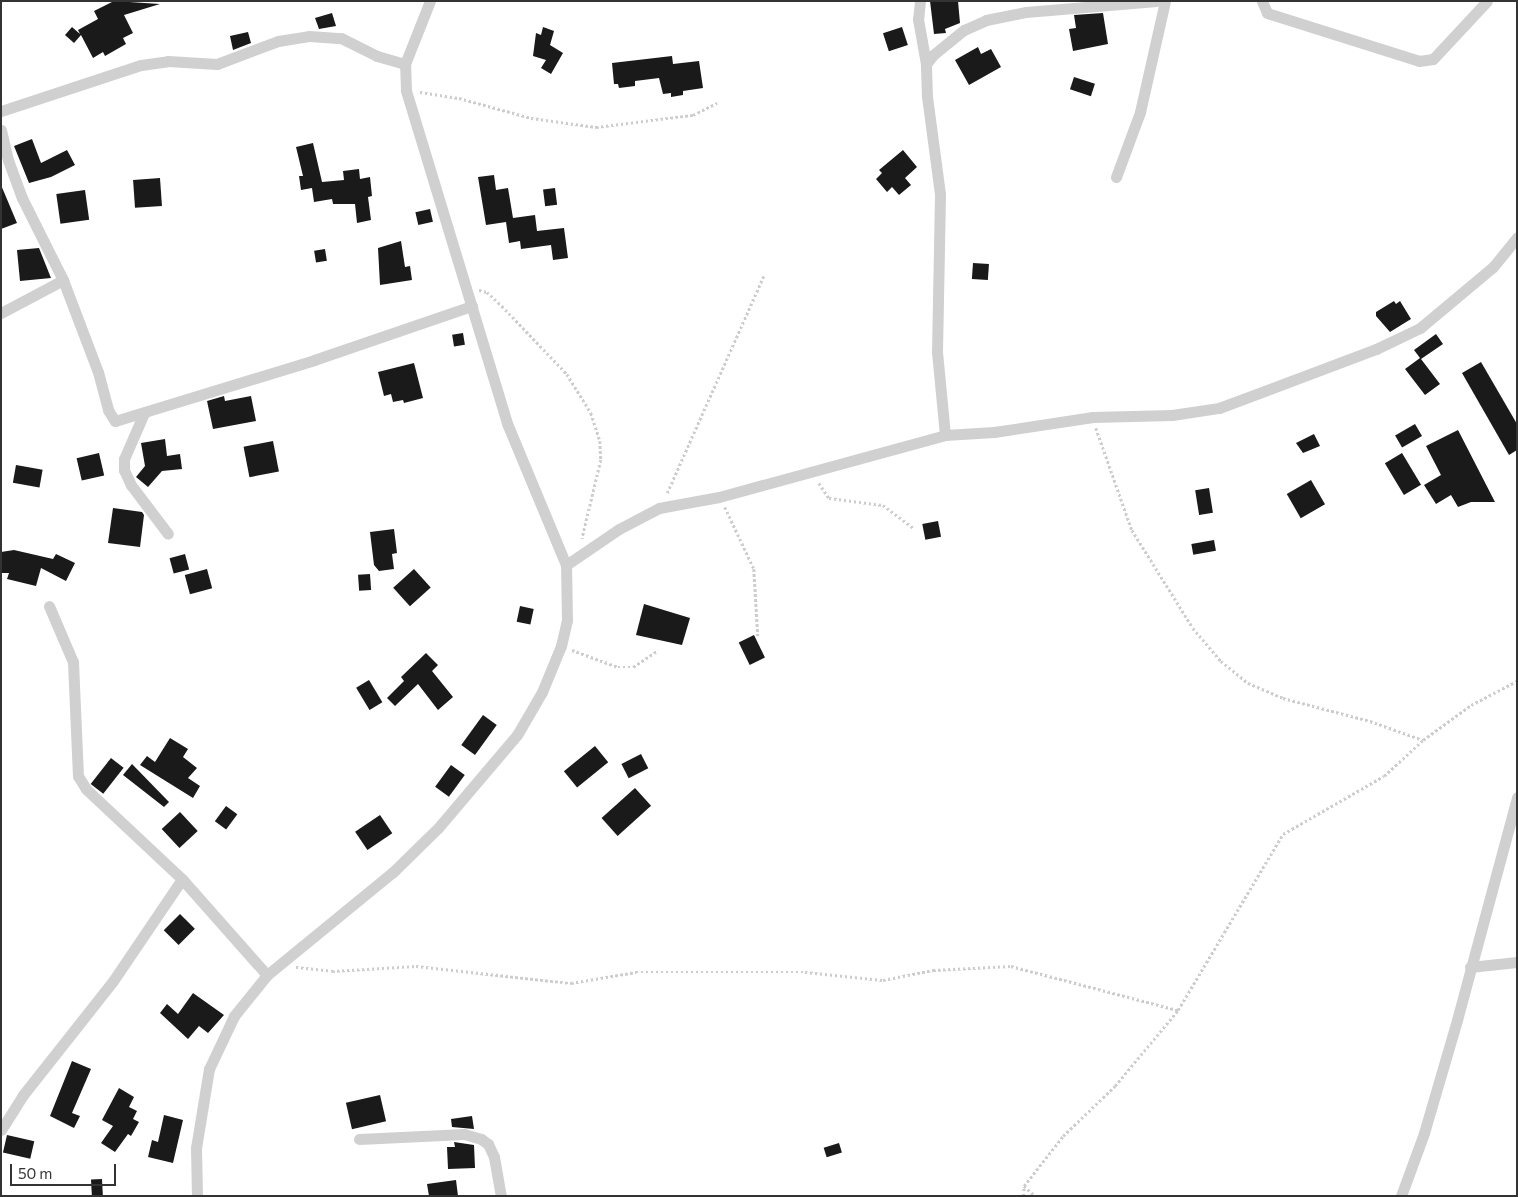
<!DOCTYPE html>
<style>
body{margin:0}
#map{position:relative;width:1518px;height:1197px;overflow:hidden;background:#fff;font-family:Commissioner,sans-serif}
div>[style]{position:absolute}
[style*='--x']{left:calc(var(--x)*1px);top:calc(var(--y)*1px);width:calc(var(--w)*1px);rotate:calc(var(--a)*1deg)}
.building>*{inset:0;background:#1a1a1a;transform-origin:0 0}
.path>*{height:2.5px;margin-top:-1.25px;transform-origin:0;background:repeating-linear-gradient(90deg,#cdcdcd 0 2.5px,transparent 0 5px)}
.minor>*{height:11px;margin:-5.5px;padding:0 5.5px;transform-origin:5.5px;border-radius:5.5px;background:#d0d0d0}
span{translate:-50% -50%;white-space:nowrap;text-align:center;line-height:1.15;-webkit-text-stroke:5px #fff;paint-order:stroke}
.frame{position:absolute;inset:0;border:2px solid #333;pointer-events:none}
.scale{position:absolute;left:10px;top:1164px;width:106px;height:22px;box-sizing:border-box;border:2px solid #333;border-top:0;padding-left:6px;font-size:15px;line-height:18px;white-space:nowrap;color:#333;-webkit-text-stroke:4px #fff;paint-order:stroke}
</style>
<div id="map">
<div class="building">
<div style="clip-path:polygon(114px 1px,160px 4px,124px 15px,133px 33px,123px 38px,126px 44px,105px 56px,103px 52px,93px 58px,81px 35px,74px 43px,65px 35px,72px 27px,80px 34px,78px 30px,98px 19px,94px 11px)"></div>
<div style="clip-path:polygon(930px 1px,958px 1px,960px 23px,945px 29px,946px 33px,934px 34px)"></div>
<div style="clip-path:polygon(332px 13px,336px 26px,319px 29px,315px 18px)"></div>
<div style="clip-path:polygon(1103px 13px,1108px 44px,1073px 51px,1069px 29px,1076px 28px,1074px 15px)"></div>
<div style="clip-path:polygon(543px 27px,554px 31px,550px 45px,563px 53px,551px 74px,541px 68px,546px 60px,533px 56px,536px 33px,541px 35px)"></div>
<div style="left:902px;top:27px;width:19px;height:20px;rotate:72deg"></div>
<div style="clip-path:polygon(248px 32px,251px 43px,233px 50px,230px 36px)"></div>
<div style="clip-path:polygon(978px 47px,981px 54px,991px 49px,1001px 67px,969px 85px,955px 60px)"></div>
<div style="clip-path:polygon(672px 56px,673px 64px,699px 61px,703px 88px,683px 91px,683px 95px,671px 97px,671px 93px,663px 94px,659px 78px,635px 81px,635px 86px,619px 88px,618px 84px,614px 84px,612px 63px)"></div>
<div style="left:1074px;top:77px;width:22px;height:13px;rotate:18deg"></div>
<div style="clip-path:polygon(32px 139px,41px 163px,67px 150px,75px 165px,51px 177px,29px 183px,14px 146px)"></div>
<div style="clip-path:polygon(313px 143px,322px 182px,344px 180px,343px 171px,359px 169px,360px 179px,370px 177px,372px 196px,368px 197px,371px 220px,357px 223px,355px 204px,333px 204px,332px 199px,314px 202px,312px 188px,301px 190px,299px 176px,303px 176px,296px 147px)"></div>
<div style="clip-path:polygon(903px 150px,917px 167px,905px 178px,911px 185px,899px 195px,892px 187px,887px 192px,876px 179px,882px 173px,879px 170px)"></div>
<div style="clip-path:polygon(494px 175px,496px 190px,508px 188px,513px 218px,535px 215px,537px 231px,564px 228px,568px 258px,553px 260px,551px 245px,521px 249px,520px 241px,509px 243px,506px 222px,486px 225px,478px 177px)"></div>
<div style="left:160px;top:178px;width:28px;height:27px;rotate:86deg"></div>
<div style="clip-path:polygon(1px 185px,17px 223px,1px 229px)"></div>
<div style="left:555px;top:188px;width:17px;height:12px;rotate:83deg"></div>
<div style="left:85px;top:190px;width:30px;height:29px;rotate:82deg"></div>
<div style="left:430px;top:209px;width:13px;height:15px;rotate:77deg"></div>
<div style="clip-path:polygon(401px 241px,405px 267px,410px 266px,412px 280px,380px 285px,378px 248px)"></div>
<div style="clip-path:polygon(39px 248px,51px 278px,20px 281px,17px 250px)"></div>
<div style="left:325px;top:249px;width:12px;height:11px;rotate:81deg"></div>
<div style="left:973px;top:263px;width:16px;height:16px;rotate:4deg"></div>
<div style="clip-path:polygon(1394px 301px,1396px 304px,1400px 301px,1411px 319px,1390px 332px,1376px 316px,1376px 312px)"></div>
<div style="left:463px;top:333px;width:12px;height:11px;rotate:81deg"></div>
<div style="clip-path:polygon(1436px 334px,1443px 344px,1421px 359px,1440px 384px,1425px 395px,1405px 369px,1420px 358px,1414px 350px)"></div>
<div style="clip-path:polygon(1481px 362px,1517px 424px,1517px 450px,1509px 455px,1462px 373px)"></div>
<div style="clip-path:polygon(414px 363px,423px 398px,404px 403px,403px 400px,393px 402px,391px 394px,384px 396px,378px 372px)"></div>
<div style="clip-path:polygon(224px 396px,225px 401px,251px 396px,256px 421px,213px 429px,207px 401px)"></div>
<div style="left:1415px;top:424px;width:14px;height:23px;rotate:60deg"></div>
<div style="clip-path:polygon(1458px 430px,1495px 502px,1471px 502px,1458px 507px,1451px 495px,1436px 504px,1424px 485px,1441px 475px,1426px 446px)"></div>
<div style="clip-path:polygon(1314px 434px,1320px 446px,1303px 453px,1296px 443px)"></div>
<div style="clip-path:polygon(165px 439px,167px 456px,180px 454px,182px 469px,162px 471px,148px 487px,136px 477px,145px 466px,141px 443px)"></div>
<div style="left:273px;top:441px;width:31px;height:30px;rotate:79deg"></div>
<div style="left:99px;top:453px;width:23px;height:23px;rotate:77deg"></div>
<div style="left:1402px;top:453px;width:37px;height:20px;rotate:59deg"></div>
<div style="left:16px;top:465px;width:27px;height:18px;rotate:10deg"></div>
<div style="left:1311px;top:480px;width:28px;height:28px;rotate:60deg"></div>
<div style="left:1209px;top:488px;width:25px;height:14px;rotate:81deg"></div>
<div style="clip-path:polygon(113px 508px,142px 512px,144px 515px,140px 547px,108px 543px)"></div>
<div style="left:938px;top:521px;width:16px;height:16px;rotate:79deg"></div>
<div style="clip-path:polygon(394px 529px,397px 553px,392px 554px,394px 569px,379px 571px,374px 565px,370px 532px)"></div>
<div style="left:1214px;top:540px;width:11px;height:23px;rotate:80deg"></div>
<div style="clip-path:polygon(14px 550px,53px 559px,56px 554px,75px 563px,66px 581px,41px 568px,36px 586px,7px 579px,9px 573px,1px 573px,1px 552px)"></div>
<div style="left:185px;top:554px;width:16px;height:16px;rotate:75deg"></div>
<div style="left:207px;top:569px;width:20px;height:23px;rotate:75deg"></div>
<div style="left:414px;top:569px;width:25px;height:28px;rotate:48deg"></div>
<div style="left:370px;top:574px;width:16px;height:12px;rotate:86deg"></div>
<div style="clip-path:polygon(644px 604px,690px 618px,682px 645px,636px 635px)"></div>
<div style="left:520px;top:606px;width:14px;height:16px;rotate:12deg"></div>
<div style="left:754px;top:635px;width:25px;height:17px;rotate:64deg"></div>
<div style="clip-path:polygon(426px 653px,438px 665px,432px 671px,453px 697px,438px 710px,418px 684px,395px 706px,387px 698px,404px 681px,401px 677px)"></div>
<div style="left:369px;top:680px;width:26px;height:15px;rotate:59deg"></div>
<div style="left:483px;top:715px;width:17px;height:37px;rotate:36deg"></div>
<div style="clip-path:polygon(170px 738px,188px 749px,183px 757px,197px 768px,188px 778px,200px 786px,193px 798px,140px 765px,147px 756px,155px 762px)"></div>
<div style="left:595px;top:746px;width:21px;height:40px;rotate:51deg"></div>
<div style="left:641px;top:754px;width:16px;height:22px;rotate:63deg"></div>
<div style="left:111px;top:758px;width:16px;height:33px;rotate:38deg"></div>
<div style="clip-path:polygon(132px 764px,169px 802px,164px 807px,123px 775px)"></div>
<div style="left:451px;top:765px;width:17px;height:27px;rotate:36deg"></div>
<div style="left:635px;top:788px;width:24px;height:45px;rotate:48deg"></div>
<div style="left:226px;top:806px;width:14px;height:19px;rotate:36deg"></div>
<div style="left:180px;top:812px;width:26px;height:25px;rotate:47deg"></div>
<div style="left:380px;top:815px;width:22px;height:30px;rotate:56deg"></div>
<div style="left:180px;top:914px;width:21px;height:23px;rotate:45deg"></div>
<div style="clip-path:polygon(193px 993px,224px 1015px,208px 1033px,199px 1026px,188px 1039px,160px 1013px,167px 1004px,178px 1014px)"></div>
<div style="clip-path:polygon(72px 1061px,91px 1069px,72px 1113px,80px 1116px,74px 1128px,50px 1116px)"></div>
<div style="clip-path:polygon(119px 1088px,134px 1097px,129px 1107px,137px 1111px,133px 1119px,139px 1122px,131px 1136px,128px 1134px,115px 1152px,101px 1143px,113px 1126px,102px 1120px)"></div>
<div style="left:380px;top:1095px;width:27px;height:35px;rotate:77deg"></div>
<div style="clip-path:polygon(164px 1115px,183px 1120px,173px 1163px,148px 1157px,152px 1140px,158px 1142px)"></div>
<div style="clip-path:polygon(472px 1116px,474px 1129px,452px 1127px,451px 1119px)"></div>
<div style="left:7px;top:1135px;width:28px;height:18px;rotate:13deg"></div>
<div style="clip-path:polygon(454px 1142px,474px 1145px,475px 1168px,448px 1169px,447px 1147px,455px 1147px)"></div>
<div style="left:839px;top:1143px;width:10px;height:16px;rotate:73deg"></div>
<div style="left:102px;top:1179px;width:17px;height:11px;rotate:87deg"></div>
<div style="clip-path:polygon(456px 1180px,458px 1196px,429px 1196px,427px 1184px)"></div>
</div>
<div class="path">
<div style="--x:420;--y:92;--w:39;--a:9"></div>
<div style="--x:459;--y:98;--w:75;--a:15.5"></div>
<div style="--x:531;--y:118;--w:66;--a:7.9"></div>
<div style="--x:596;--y:127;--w:98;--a:-7.1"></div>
<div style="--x:693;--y:115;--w:27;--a:-27"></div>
<div style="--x:479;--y:290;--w:8;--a:14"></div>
<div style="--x:487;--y:292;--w:21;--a:43"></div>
<div style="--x:502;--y:306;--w:94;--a:46.3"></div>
<div style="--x:567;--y:374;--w:46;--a:58.4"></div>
<div style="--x:591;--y:413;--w:29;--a:72"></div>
<div style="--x:600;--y:441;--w:19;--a:87"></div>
<div style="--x:601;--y:460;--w:81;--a:103.5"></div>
<div style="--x:1096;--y:428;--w:108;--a:70.6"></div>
<div style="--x:1132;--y:530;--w:115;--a:58.1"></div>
<div style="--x:1193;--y:628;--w:43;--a:49.7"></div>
<div style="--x:1221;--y:661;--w:35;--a:39"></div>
<div style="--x:1248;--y:683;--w:38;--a:23"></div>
<div style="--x:1283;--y:698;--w:90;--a:14.8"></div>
<div style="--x:1370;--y:721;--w:56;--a:19.7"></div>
<div style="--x:819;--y:483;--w:18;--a:56"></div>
<div style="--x:829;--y:498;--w:54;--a:7.4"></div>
<div style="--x:883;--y:505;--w:40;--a:37"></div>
<div style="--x:667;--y:493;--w:239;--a:-66"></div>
<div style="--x:725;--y:507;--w:68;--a:64.9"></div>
<div style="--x:754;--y:569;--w:67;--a:86.6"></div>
<div style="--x:572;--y:650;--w:49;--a:20.3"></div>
<div style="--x:618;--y:667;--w:15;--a:0"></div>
<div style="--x:633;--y:667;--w:30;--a:-34"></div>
<div style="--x:296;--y:967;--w:36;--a:6"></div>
<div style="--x:332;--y:971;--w:84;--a:-3.4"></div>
<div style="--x:416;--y:966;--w:156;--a:6.3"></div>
<div style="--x:571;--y:983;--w:66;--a:-9.6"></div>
<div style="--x:636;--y:972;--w:169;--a:0"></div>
<div style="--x:805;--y:972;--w:78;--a:5.9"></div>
<div style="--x:883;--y:980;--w:51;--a:-11.3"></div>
<div style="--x:933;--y:970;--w:78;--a:-2.9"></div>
<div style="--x:1011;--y:966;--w:173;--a:14.8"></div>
<div style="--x:1024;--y:1186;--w:15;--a:42"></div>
<div style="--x:1023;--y:1196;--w:10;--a:-84"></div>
<div style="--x:1024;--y:1186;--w:63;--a:-52"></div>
<div style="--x:1063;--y:1136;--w:72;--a:-43.9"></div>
<div style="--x:1115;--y:1086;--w:99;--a:-50.3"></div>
<div style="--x:1178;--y:1010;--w:205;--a:-59.2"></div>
<div style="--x:1283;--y:834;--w:116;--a:-29.9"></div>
<div style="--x:1384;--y:776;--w:53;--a:-42.7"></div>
<div style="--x:1423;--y:740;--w:59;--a:-36.1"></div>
<div style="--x:1471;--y:705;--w:52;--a:-27.6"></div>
</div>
<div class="minor">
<div style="--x:920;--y:1;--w:18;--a:96"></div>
<div style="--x:918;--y:19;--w:46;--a:79.9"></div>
<div style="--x:1262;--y:1;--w:13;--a:67"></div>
<div style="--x:1267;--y:13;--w:159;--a:17.5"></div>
<div style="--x:1419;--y:61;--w:14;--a:-8"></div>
<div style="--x:1433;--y:59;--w:79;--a:-47"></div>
<div style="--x:1;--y:111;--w:147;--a:-18.2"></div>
<div style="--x:141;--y:65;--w:27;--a:-8"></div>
<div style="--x:168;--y:61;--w:49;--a:3.5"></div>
<div style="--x:217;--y:64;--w:65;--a:-20.7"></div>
<div style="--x:278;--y:41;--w:31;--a:-9"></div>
<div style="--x:309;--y:36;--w:32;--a:4"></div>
<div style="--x:341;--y:38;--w:40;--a:26.6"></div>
<div style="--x:377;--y:56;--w:29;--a:16"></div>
<div style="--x:1;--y:130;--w:31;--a:77"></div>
<div style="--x:8;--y:160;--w:40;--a:69.8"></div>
<div style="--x:22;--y:198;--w:92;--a:63.4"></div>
<div style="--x:63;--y:280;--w:98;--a:69.2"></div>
<div style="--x:98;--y:372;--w:39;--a:75"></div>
<div style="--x:108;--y:410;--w:13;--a:58"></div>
<div style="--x:115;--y:421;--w:208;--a:-17"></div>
<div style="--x:314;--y:360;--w:167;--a:-18.9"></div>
<div style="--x:1116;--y:177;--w:69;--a:-69.7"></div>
<div style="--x:1140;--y:112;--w:114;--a:-77.3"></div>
<div style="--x:1;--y:313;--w:70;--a:-28"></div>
<div style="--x:144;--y:413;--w:50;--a:113.5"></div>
<div style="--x:124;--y:459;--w:11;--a:90"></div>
<div style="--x:124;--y:470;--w:17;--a:65"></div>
<div style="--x:131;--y:485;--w:61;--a:52.9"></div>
<div style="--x:945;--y:435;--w:83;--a:-95.5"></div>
<div style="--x:937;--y:352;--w:158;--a:-88.9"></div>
<div style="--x:940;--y:194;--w:99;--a:-97.6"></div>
<div style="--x:927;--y:96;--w:32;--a:-92"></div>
<div style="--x:926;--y:64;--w:11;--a:-52"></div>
<div style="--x:933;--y:55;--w:40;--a:-39"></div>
<div style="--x:964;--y:30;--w:24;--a:-24"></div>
<div style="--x:986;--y:20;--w:41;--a:-11.3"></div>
<div style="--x:1026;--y:12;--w:131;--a:-4.8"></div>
<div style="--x:566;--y:565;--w:64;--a:-34.2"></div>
<div style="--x:619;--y:529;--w:45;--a:-27.7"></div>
<div style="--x:659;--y:508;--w:61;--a:-10.4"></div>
<div style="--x:719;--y:497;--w:234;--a:-15.3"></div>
<div style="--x:945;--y:435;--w:49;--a:-3.5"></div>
<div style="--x:994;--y:432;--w:100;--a:-8.6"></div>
<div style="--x:1093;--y:417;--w:79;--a:-1.5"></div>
<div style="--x:1172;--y:415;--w:48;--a:-8.5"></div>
<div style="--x:1219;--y:408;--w:168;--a:-20.6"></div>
<div style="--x:1376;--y:349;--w:49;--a:-25.5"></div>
<div style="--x:1420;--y:328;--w:95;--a:-39.9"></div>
<div style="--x:1493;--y:267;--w:38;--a:-51"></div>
<div style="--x:49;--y:606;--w:61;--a:66.8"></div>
<div style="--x:73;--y:662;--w:114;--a:87.5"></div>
<div style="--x:78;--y:776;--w:15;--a:58"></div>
<div style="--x:86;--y:789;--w:132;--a:43.2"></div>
<div style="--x:182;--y:879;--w:128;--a:48.5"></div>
<div style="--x:1470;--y:967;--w:47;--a:-6.1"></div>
<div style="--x:1;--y:1130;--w:41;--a:-57.8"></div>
<div style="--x:23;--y:1095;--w:145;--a:-51.7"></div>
<div style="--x:113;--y:981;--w:123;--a:-55.9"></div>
<div style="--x:359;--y:1139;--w:105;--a:-2.7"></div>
<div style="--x:464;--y:1134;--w:18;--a:16"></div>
<div style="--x:481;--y:1139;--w:9;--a:36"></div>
<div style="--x:488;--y:1144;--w:14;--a:65"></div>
<div style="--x:494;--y:1157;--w:40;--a:80"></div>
<div style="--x:197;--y:1196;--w:48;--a:-91.2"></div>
<div style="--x:196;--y:1148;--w:80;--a:-80.7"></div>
<div style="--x:209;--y:1069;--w:59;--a:-64.7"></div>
<div style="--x:234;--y:1016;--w:53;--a:-51.2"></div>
<div style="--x:267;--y:975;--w:163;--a:-39.3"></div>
<div style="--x:393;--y:872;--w:63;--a:-44.4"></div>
<div style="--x:438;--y:828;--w:122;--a:-49.7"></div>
<div style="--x:517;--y:735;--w:50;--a:-59.8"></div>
<div style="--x:542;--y:692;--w:50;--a:-67.6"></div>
<div style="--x:561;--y:646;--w:27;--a:-77"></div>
<div style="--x:567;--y:620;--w:55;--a:-91"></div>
<div style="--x:566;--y:565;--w:154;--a:-112.6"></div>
<div style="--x:507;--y:423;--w:348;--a:-106.9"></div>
<div style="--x:406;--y:90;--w:26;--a:-92"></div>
<div style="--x:405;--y:64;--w:68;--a:-68.4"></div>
<div style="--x:1401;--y:1196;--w:67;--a:-69.9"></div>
<div style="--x:1424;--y:1133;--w:118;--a:-73.7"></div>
<div style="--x:1457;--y:1020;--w:231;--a:-74.9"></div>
</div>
<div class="frame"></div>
<div class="scale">50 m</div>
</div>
